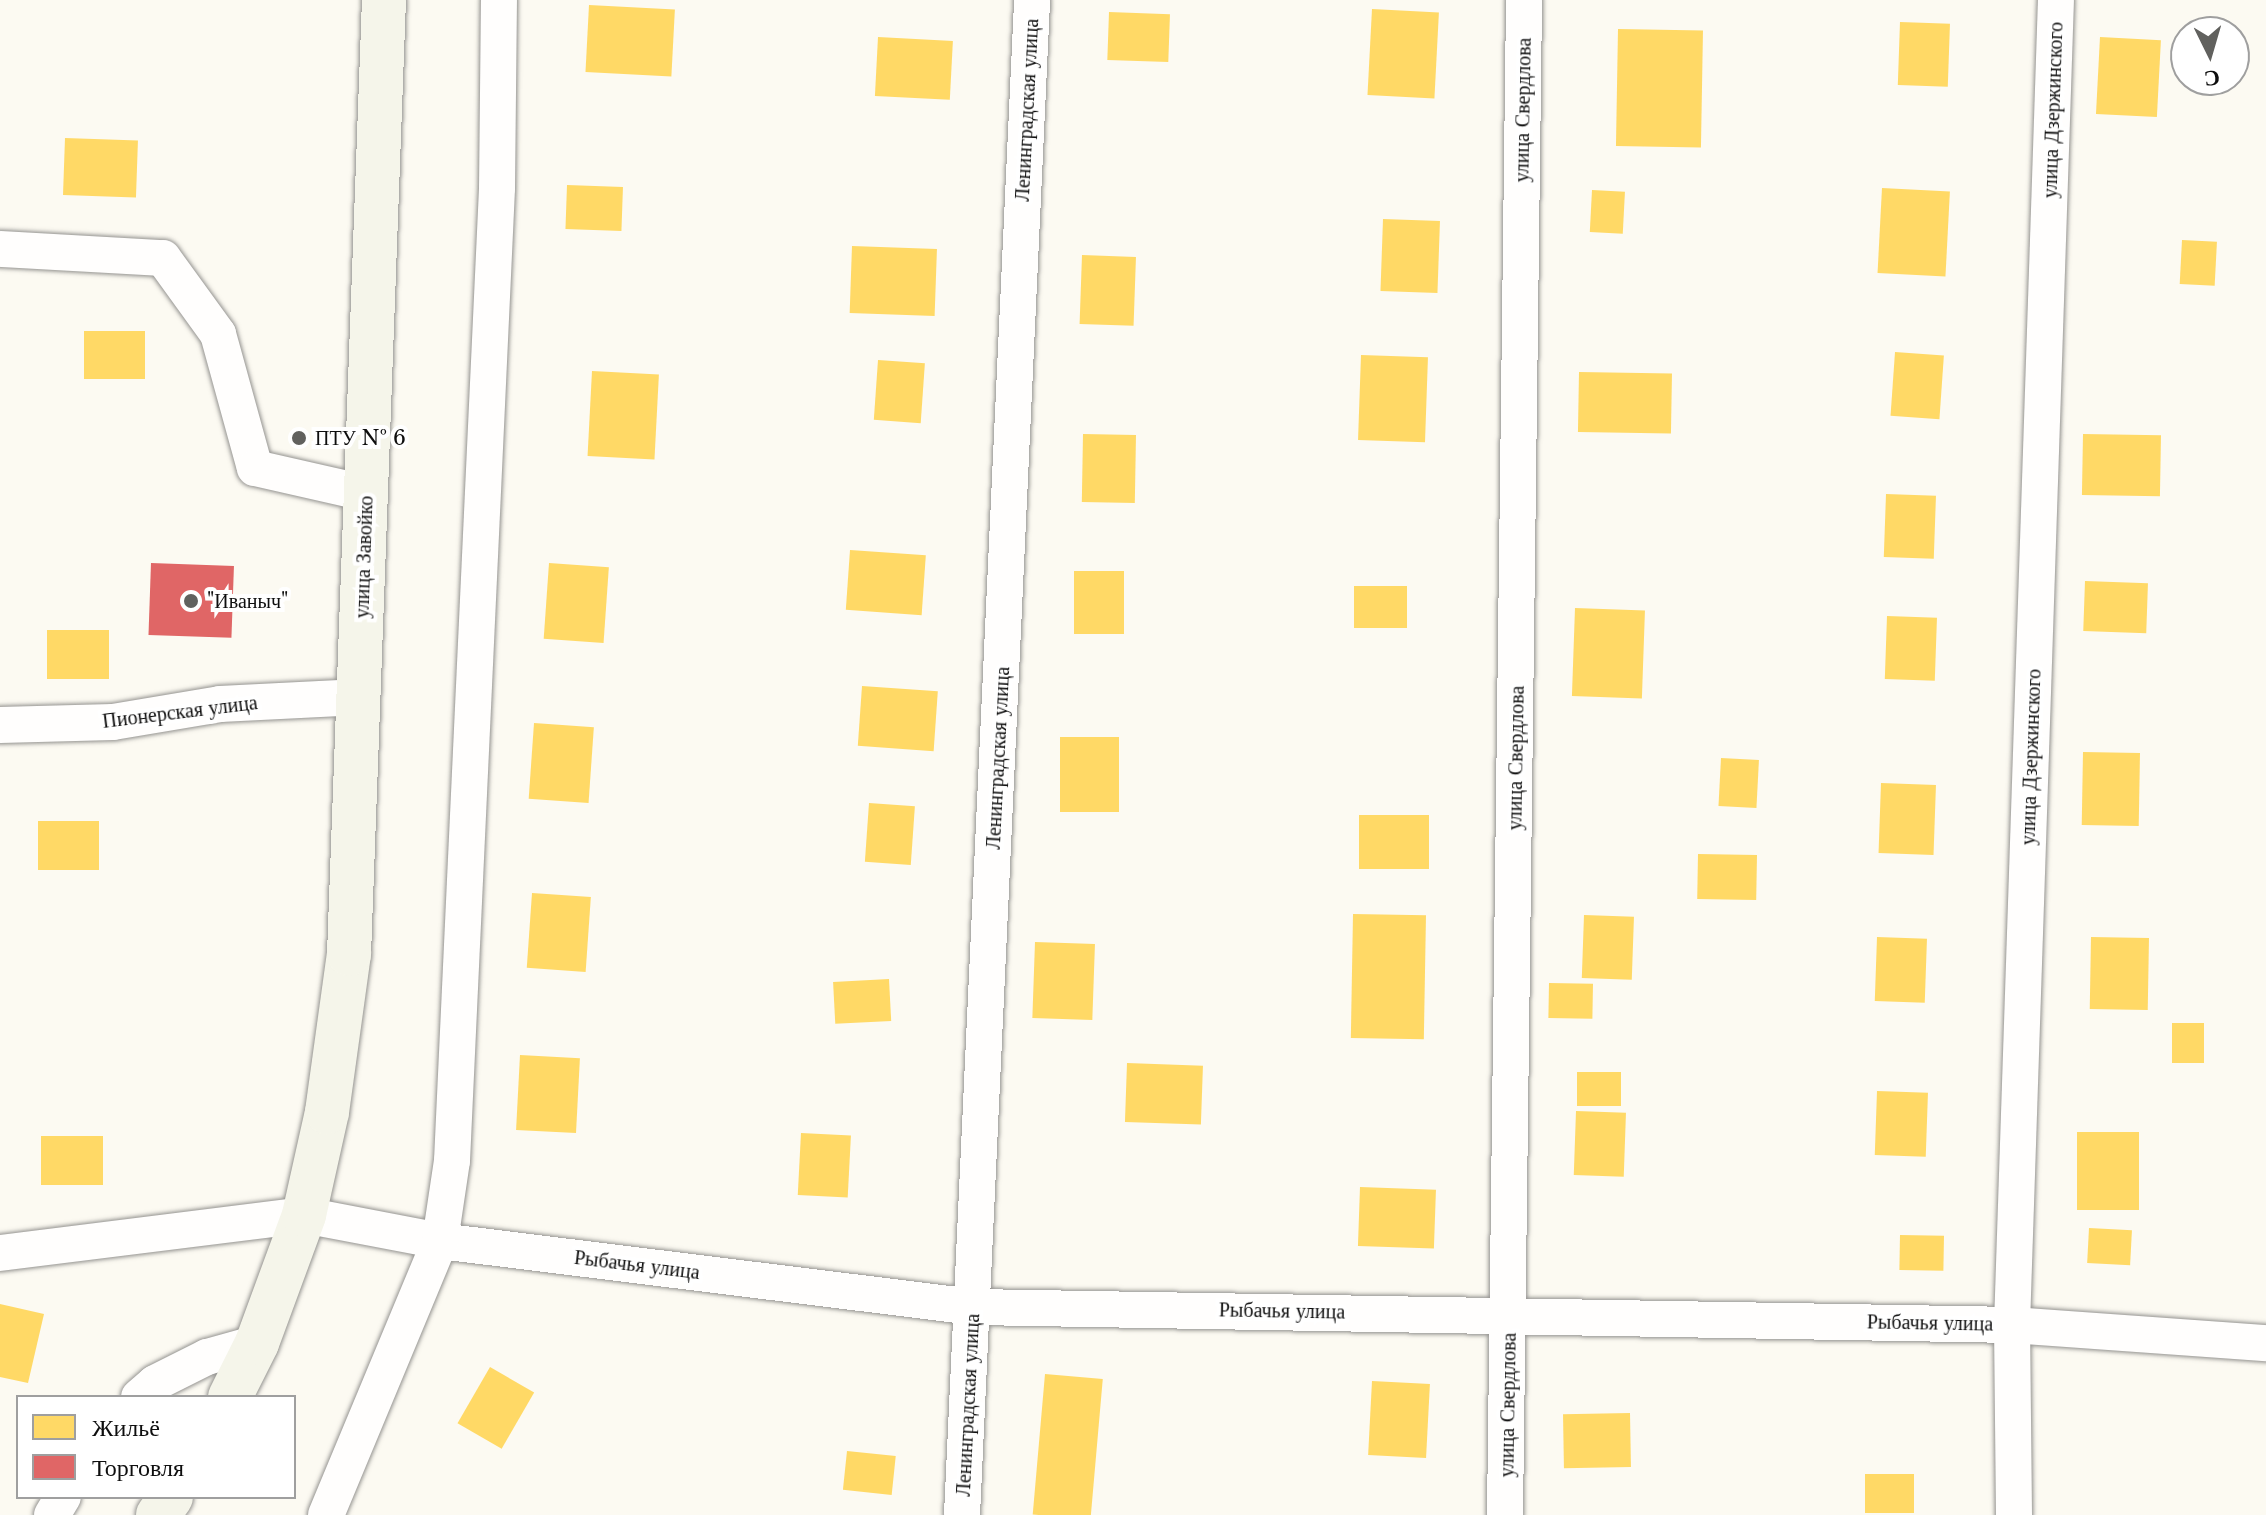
<!DOCTYPE html>
<meta charset="utf-8">
<style>
body{margin:0}
#map{position:relative;width:2266px;height:1515px;overflow:hidden;background:#fcfaf2;font-family:"Libre Baskerville",serif}
div>[style]{position:absolute}
[style*='--x']{left:calc(var(--x)*1px);top:calc(var(--y)*1px);width:calc(var(--w)*1px);rotate:calc(var(--a)*1deg)}
.homes>*{inset:0;background:#ffd966;transform-origin:0 0}
.shops>*{inset:0;background:#e06666;transform-origin:0 0}
.roads{filter:drop-shadow(0 0 2px #959491) drop-shadow(0 0 2px #959491)}
.minor>*{height:36px;margin:-18px;padding:0 18px;transform-origin:18px;border-radius:18px;background:#fffefd}
.secondary>*{height:44px;margin:-22px;padding:0 22px;transform-origin:22px;border-radius:22px;background:#f5f5ea}
.dots>*{width:22px;height:22px;translate:-50% -50%;box-sizing:border-box;border:4px solid #fff;border-radius:50%}
span{translate:-50% -50%;white-space:nowrap;text-align:center;line-height:1.15;-webkit-text-stroke:8px #fff;paint-order:stroke}
.street-label{font-size:20px;color:#0e0e0e}
.poi-label{font-size:20px;color:#0e0e0e}
.left{translate:0 -50%;text-align:left}
.legend{position:absolute;left:16px;top:1395px;width:280px;height:104px;box-sizing:border-box;background:#fff;border:2px solid #9f9f9f;margin:0;padding:10px 14px;list-style:none;font-size:24px;color:#0e0e0e}
.legend li{display:flex;align-items:center;gap:16px;height:40px}
.legend b{width:40px;border:2px solid #9f9f9f}
.north{position:absolute;left:2170px;top:16px;width:80px;height:80px;box-sizing:border-box;background:#fff;border:2px solid #9f9f9f;border-radius:50%;rotate:175deg;font-size:22px;font-weight:700;line-height:32px;text-align:center;color:#0e0e0e}
.north::after{content:'';display:block;margin:auto;width:28px;height:36px;background:#61615e;clip-path:polygon(50% 0,100% 100%,50% 72%,0 100%)}
</style>
<div id="map">
<div class="homes">
<div style="left:589px;top:5px;width:86px;height:67px;rotate:3deg"></div>
<div style="left:1372px;top:9px;width:67px;height:86px;rotate:3deg"></div>
<div style="left:1109px;top:12px;width:61px;height:48px;rotate:2deg"></div>
<div style="left:1900px;top:22px;width:50px;height:63px;rotate:2deg"></div>
<div style="left:1618px;top:29px;width:85px;height:117px;rotate:1deg"></div>
<div style="left:878px;top:37px;width:75px;height:59px;rotate:3deg"></div>
<div style="left:2100px;top:37px;width:61px;height:77px;rotate:3deg"></div>
<div style="left:65px;top:138px;width:73px;height:57px;rotate:2deg"></div>
<div style="left:567px;top:185px;width:56px;height:44px;rotate:2deg"></div>
<div style="left:1882px;top:188px;width:68px;height:85px;rotate:3deg"></div>
<div style="left:1592px;top:190px;width:33px;height:42px;rotate:3deg"></div>
<div style="left:1383px;top:219px;width:57px;height:72px;rotate:2deg"></div>
<div style="left:2182px;top:240px;width:35px;height:44px;rotate:3deg"></div>
<div style="left:852px;top:246px;width:85px;height:67px;rotate:2deg"></div>
<div style="left:1082px;top:255px;width:54px;height:69px;rotate:2deg"></div>
<div style="left:84px;top:331px;width:61px;height:48px"></div>
<div style="left:1895px;top:352px;width:49px;height:64px;rotate:4deg"></div>
<div style="left:1361px;top:355px;width:67px;height:85px;rotate:2deg"></div>
<div style="left:878px;top:360px;width:47px;height:60px;rotate:4deg"></div>
<div style="left:592px;top:371px;width:67px;height:85px;rotate:3deg"></div>
<div style="left:1579px;top:372px;width:93px;height:60px;rotate:1deg"></div>
<div style="left:1083px;top:434px;width:53px;height:68px;rotate:1deg"></div>
<div style="left:2083px;top:434px;width:78px;height:61px;rotate:1deg"></div>
<div style="left:1886px;top:494px;width:50px;height:63px;rotate:2deg"></div>
<div style="left:850px;top:550px;width:76px;height:60px;rotate:4deg"></div>
<div style="left:549px;top:563px;width:60px;height:76px;rotate:4deg"></div>
<div style="left:1074px;top:571px;width:50px;height:63px"></div>
<div style="left:2085px;top:581px;width:63px;height:50px;rotate:2deg"></div>
<div style="left:1354px;top:586px;width:53px;height:42px"></div>
<div style="left:1575px;top:608px;width:70px;height:88px;rotate:2deg"></div>
<div style="left:1887px;top:616px;width:50px;height:63px;rotate:2deg"></div>
<div style="left:109px;top:630px;width:49px;height:62px;rotate:90deg"></div>
<div style="left:862px;top:686px;width:76px;height:60px;rotate:4deg"></div>
<div style="left:534px;top:723px;width:60px;height:76px;rotate:4deg"></div>
<div style="left:1060px;top:737px;width:59px;height:75px"></div>
<div style="left:2083px;top:752px;width:57px;height:73px;rotate:1deg"></div>
<div style="left:1721px;top:758px;width:38px;height:48px;rotate:3deg"></div>
<div style="left:1881px;top:783px;width:55px;height:70px;rotate:2deg"></div>
<div style="left:869px;top:803px;width:46px;height:59px;rotate:4deg"></div>
<div style="left:1359px;top:815px;width:70px;height:54px"></div>
<div style="left:38px;top:821px;width:61px;height:49px"></div>
<div style="left:1698px;top:854px;width:59px;height:45px;rotate:1deg"></div>
<div style="left:532px;top:893px;width:59px;height:75px;rotate:4deg"></div>
<div style="left:1353px;top:914px;width:73px;height:124px;rotate:1deg"></div>
<div style="left:1584px;top:915px;width:50px;height:63px;rotate:2deg"></div>
<div style="left:1877px;top:937px;width:50px;height:64px;rotate:2deg"></div>
<div style="left:2091px;top:937px;width:58px;height:72px;rotate:1deg"></div>
<div style="left:1035px;top:942px;width:60px;height:76px;rotate:2deg"></div>
<div style="left:889px;top:979px;width:42px;height:56px;rotate:87deg"></div>
<div style="left:1549px;top:983px;width:44px;height:35px;rotate:1deg"></div>
<div style="left:2172px;top:1023px;width:32px;height:40px"></div>
<div style="left:520px;top:1055px;width:60px;height:75px;rotate:3deg"></div>
<div style="left:1127px;top:1063px;width:76px;height:59px;rotate:2deg"></div>
<div style="left:1577px;top:1072px;width:44px;height:34px"></div>
<div style="left:1877px;top:1091px;width:51px;height:64px;rotate:2deg"></div>
<div style="left:1576px;top:1111px;width:50px;height:64px;rotate:2deg"></div>
<div style="left:2077px;top:1132px;width:62px;height:78px"></div>
<div style="left:801px;top:1133px;width:50px;height:62px;rotate:3deg"></div>
<div style="left:41px;top:1136px;width:62px;height:49px"></div>
<div style="left:1360px;top:1187px;width:76px;height:59px;rotate:2deg"></div>
<div style="left:2089px;top:1228px;width:43px;height:35px;rotate:3deg"></div>
<div style="left:1900px;top:1235px;width:44px;height:35px;rotate:1deg"></div>
<div style="clip-path:polygon(0 1304px,44px 1314px,28px 1383px,0 1377px)"></div>
<div style="left:490px;top:1367px;width:51px;height:65px;rotate:30deg"></div>
<div style="left:1045px;top:1374px;width:58px;height:141px;rotate:5deg"></div>
<div style="left:1372px;top:1381px;width:58px;height:74px;rotate:3deg"></div>
<div style="left:1630px;top:1413px;width:54px;height:67px;rotate:89deg"></div>
<div style="left:847px;top:1451px;width:49px;height:39px;rotate:6deg"></div>
<div style="left:1865px;top:1474px;width:49px;height:39px"></div>
</div>
<div class="shops">
<div style="left:151px;top:563px;width:83px;height:72px;rotate:2deg"></div>
</div>
<div class="roads">
<div class="minor">
<div style="--x:0;--y:249;--w:163;--a:3.2"></div>
<div style="--x:163;--y:258;--w:94;--a:54.1"></div>
<div style="--x:218;--y:334;--w:139;--a:74.6"></div>
<div style="--x:255;--y:468;--w:113;--a:12.8"></div>
<div style="--x:0;--y:725;--w:113;--a:-1.5"></div>
<div style="--x:113;--y:722;--w:109;--a:-9.5"></div>
<div style="--x:220;--y:704;--w:140;--a:-2.9"></div>
<div style="--x:0;--y:1253;--w:306;--a:-7.1"></div>
<div style="--x:304;--y:1215;--w:138;--a:10.8"></div>
<div style="--x:440;--y:1241;--w:538;--a:7.05"></div>
<div style="--x:974;--y:1307;--w:1038;--a:0.99"></div>
<div style="--x:2012;--y:1325;--w:255;--a:4.1"></div>
<div style="--x:139;--y:1397;--w:21;--a:-41"></div>
<div style="--x:155;--y:1383;--w:58;--a:-26.6"></div>
<div style="--x:207;--y:1357;--w:52;--a:-15.6"></div>
<div style="--x:52;--y:1515;--w:21;--a:-59"></div>
<div style="--x:326;--y:1515;--w:297;--a:-67.4"></div>
<div style="--x:440;--y:1241;--w:81;--a:-81.5"></div>
<div style="--x:452;--y:1161;--w:974;--a:-87.35"></div>
<div style="--x:497;--y:188;--w:188;--a:-89.4"></div>
<div style="--x:962;--y:1515;--w:1517;--a:-87.35"></div>
<div style="--x:1505;--y:1515;--w:1515;--a:-89.28"></div>
<div style="--x:2014;--y:1515;--w:190;--a:-90.6"></div>
<div style="--x:2012;--y:1325;--w:1326;--a:-88.1"></div>
</div>
<div class="secondary">
<div style="--x:230;--y:1397;--w:60;--a:-63.4"></div>
<div style="--x:257;--y:1343;--w:136;--a:-69.8"></div>
<div style="--x:304;--y:1215;--w:106;--a:-77.4"></div>
<div style="--x:327;--y:1112;--w:160;--a:-82.1"></div>
<div style="--x:349;--y:954;--w:955;--a:-87.9"></div>
<div style="--x:158;--y:1515;--w:22;--a:-54"></div>
</div>
</div>
<div class="dots">
<div style="left:299px;top:438px;background:#61615e"></div>
<div style="left:191px;top:601px;background:#61615e"></div>
</div>
<div class="street-label">
<span style="left:1027px;top:110px;rotate:-87deg">Ленинградская улица</span>
<span style="left:1523px;top:110px;rotate:-89deg">улица Свердлова</span>
<span style="left:2053px;top:110px;rotate:-88deg">улица Дзержинского</span>
<span style="left:364px;top:557px;rotate:-88deg">улица Завойко</span>
<span style="left:180px;top:712px;rotate:-7deg">Пионерская улица</span>
<span style="left:2031px;top:757px;rotate:-88deg">улица Дзержинского</span>
<span style="left:998px;top:758px;rotate:-87deg">Ленинградская улица</span>
<span style="left:1516px;top:758px;rotate:-89deg">улица Свердлова</span>
<span style="left:637px;top:1265px;rotate:7deg">Рыбачья улица</span>
<span style="left:1282px;top:1311px;rotate:1deg">Рыбачья улица</span>
<span style="left:1930px;top:1323px;rotate:1deg">Рыбачья улица</span>
<span style="left:968px;top:1405px;rotate:-87deg">Ленинградская улица</span>
<span style="left:1508px;top:1405px;rotate:-89deg">улица Свердлова</span>
</div>
<div class="poi-label">
<span class="left" style="left:315px;top:438px">ПТУ № 6</span>
<span class="left" style="left:207px;top:601px">"Иваныч"</span>
</div>
<ul class="legend">
<li><b style="height:22px;background:#ffd966"></b>Жильё</li>
<li><b style="height:22px;background:#e06666"></b>Торговля</li>
</ul>
<div class="north">С</div>
</div>
